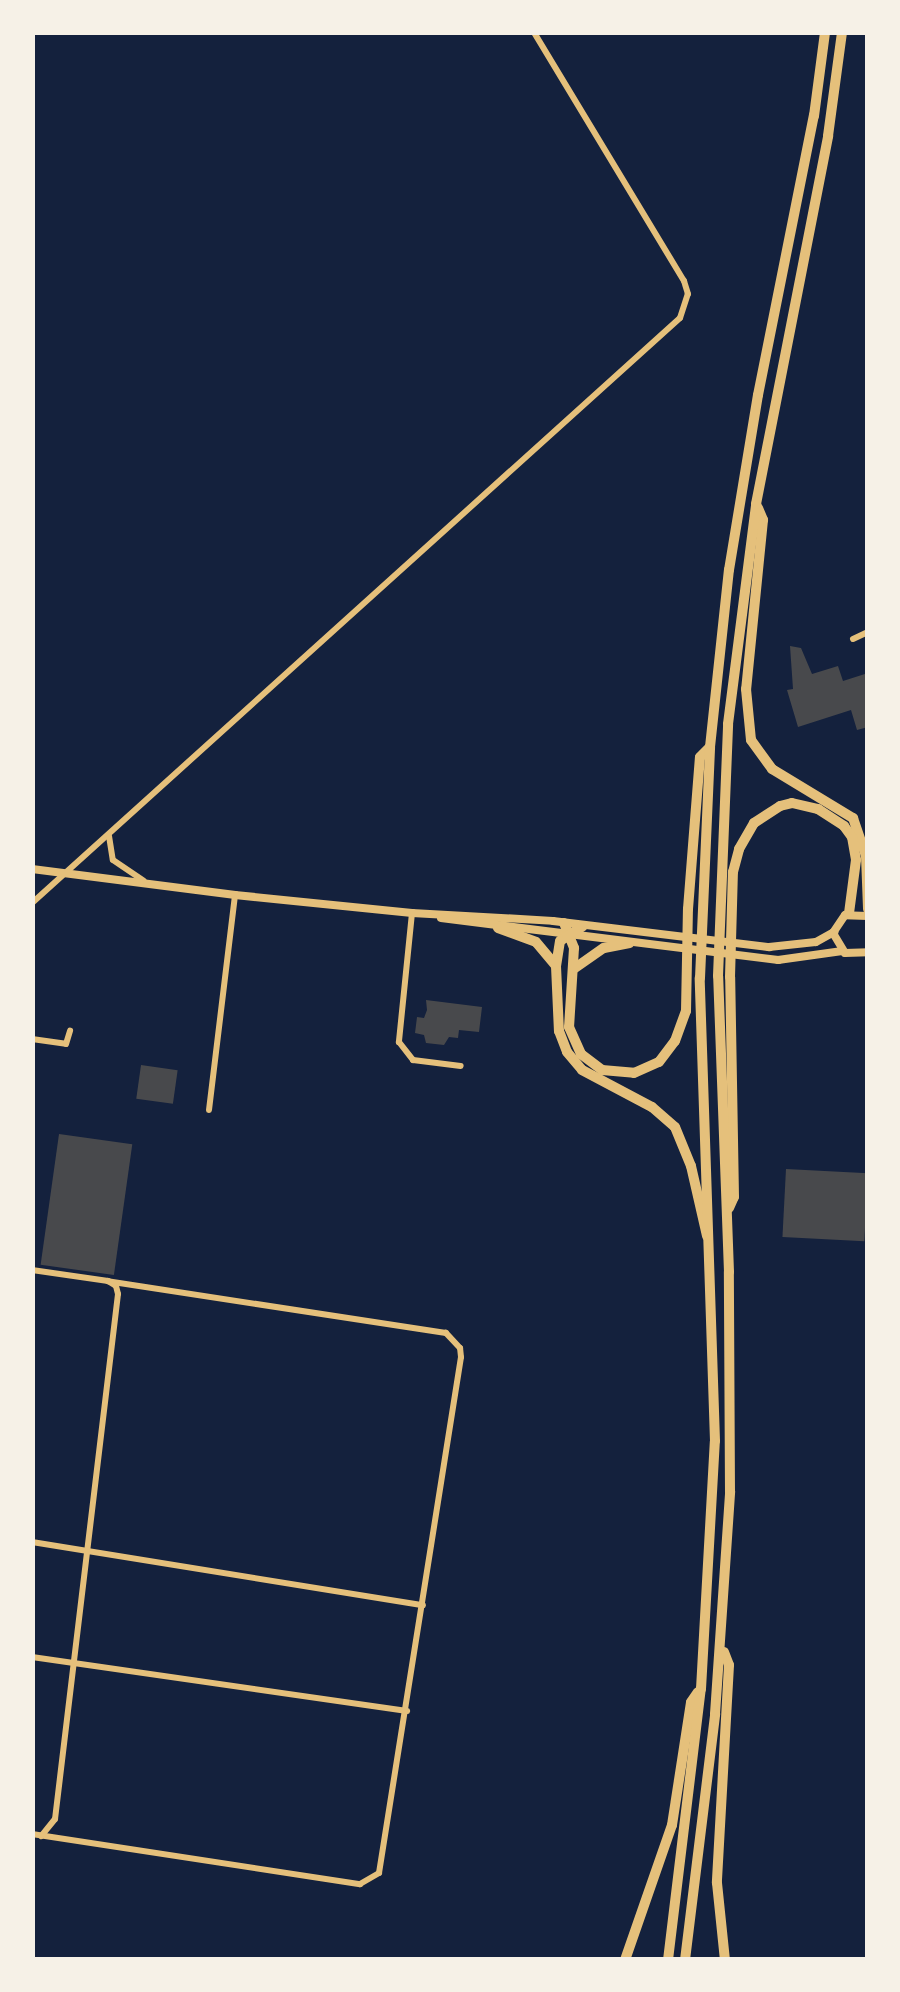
<!DOCTYPE html>
<style>
body{margin:0}
#map{position:relative;width:900px;height:1992px;overflow:hidden;background:#14213d;font-family:"Libre Baskerville",serif}
div>[style]{position:absolute}
[style*='--x']{left:calc(var(--x)*1px);top:calc(var(--y)*1px);width:calc(var(--w)*1px);rotate:calc(var(--a)*1deg)}
.building>*{inset:0;background:#48494c;transform-origin:0 0}
.minor>*{height:6px;margin:-3px;padding:0 3px;transform-origin:3px;border-radius:3px;background:#e5c07b}
.tertiary>*{height:8px;margin:-4px;padding:0 4px;transform-origin:4px;border-radius:4px;background:#e5c07b}
.trunk>*{height:10px;margin:-5px;padding:0 5px;transform-origin:5px;border-radius:5px;background:#e5c07b}
span{translate:-50% -50%;white-space:nowrap;text-align:center;line-height:1.15;-webkit-text-stroke:10px #f6f1e7;paint-order:stroke}
.frame{position:absolute;inset:0;border:35px solid #f6f1e7;pointer-events:none}
</style>
<div id="map">
<div class="building">
<div style="clip-path:polygon(790px 646px,801px 648px,812px 674px,838px 666px,843px 681px,868px 673px,868px 727px,857px 730px,851px 710px,798px 727px,787px 690px,793px 689px)"></div>
<div style="clip-path:polygon(426px 1000px,482px 1007px,479px 1032px,459px 1030px,458px 1038px,449px 1037px,444px 1045px,426px 1043px,424px 1035px,415px 1033px,417px 1017px,424px 1018px,427px 1010px)"></div>
<div style="left:141px;top:1065px;width:37px;height:34px;rotate:8deg"></div>
<div style="left:59px;top:1134px;width:74px;height:132px;rotate:8deg"></div>
<div style="left:786px;top:1169px;width:82px;height:68px;rotate:3deg"></div>
</div>
<div class="minor">
<div style="--x:853;--y:639;--w:17;--a:-25"></div>
<div style="--x:109;--y:836;--w:24;--a:81"></div>
<div style="--x:113;--y:860;--w:37;--a:34"></div>
<div style="--x:32;--y:903;--w:873;--a:-42.08"></div>
<div style="--x:680;--y:318;--w:25;--a:-72"></div>
<div style="--x:688;--y:294;--w:14;--a:-107"></div>
<div style="--x:684;--y:281;--w:291;--a:-121.1"></div>
<div style="--x:412;--y:913;--w:130;--a:95.8"></div>
<div style="--x:399;--y:1042;--w:23;--a:52"></div>
<div style="--x:413;--y:1060;--w:48;--a:7.1"></div>
<div style="--x:32;--y:1039;--w:34;--a:8"></div>
<div style="--x:66;--y:1044;--w:14;--a:-73"></div>
<div style="--x:209;--y:1110;--w:217;--a:-83.1"></div>
<div style="--x:32;--y:1270;--w:77;--a:8.2"></div>
<div style="--x:108;--y:1281;--w:9;--a:32"></div>
<div style="--x:116;--y:1286;--w:8;--a:76"></div>
<div style="--x:118;--y:1294;--w:529;--a:96.84"></div>
<div style="--x:55;--y:1819;--w:22;--a:129"></div>
<div style="--x:32;--y:1542;--w:396;--a:9.2"></div>
<div style="--x:32;--y:1657;--w:379;--a:8.2"></div>
<div style="--x:32;--y:1834;--w:332;--a:8.7"></div>
<div style="--x:360;--y:1884;--w:22;--a:-30"></div>
<div style="--x:379;--y:1873;--w:522;--a:-80.97"></div>
<div style="--x:461;--y:1357;--w:9;--a:-96"></div>
<div style="--x:460;--y:1348;--w:21;--a:-133"></div>
<div style="--x:446;--y:1333;--w:342;--a:-171.3"></div>
</div>
<div class="tertiary">
<div style="--x:32;--y:869;--w:205;--a:7.3"></div>
<div style="--x:235;--y:895;--w:178;--a:5.8"></div>
<div style="--x:412;--y:913;--w:141;--a:3.2"></div>
<div style="--x:553;--y:921;--w:218;--a:6.9"></div>
<div style="--x:769;--y:947;--w:47;--a:-6.1"></div>
<div style="--x:816;--y:942;--w:21;--a:-29"></div>
<div style="--x:868;--y:916;--w:23;--a:-178"></div>
<div style="--x:845;--y:915;--w:22;--a:124"></div>
<div style="--x:833;--y:933;--w:23;--a:59"></div>
<div style="--x:845;--y:953;--w:23;--a:-2"></div>
<div style="--x:441;--y:918;--w:340;--a:7.1"></div>
<div style="--x:778;--y:960;--w:65;--a:-8"></div>
</div>
<div class="trunk">
<div style="--x:758;--y:508;--w:13;--a:67"></div>
<div style="--x:763;--y:520;--w:170;--a:95.7"></div>
<div style="--x:746;--y:689;--w:51;--a:84.4"></div>
<div style="--x:751;--y:740;--w:36;--a:54"></div>
<div style="--x:772;--y:769;--w:95;--a:31.2"></div>
<div style="--x:853;--y:818;--w:40;--a:71.1"></div>
<div style="--x:866;--y:856;--w:53;--a:87.8"></div>
<div style="--x:564;--y:923;--w:27;--a:68"></div>
<div style="--x:574;--y:948;--w:79;--a:93.6"></div>
<div style="--x:569;--y:1027;--w:30;--a:66"></div>
<div style="--x:581;--y:1054;--w:26;--a:37"></div>
<div style="--x:602;--y:1070;--w:32;--a:5"></div>
<div style="--x:634;--y:1073;--w:27;--a:-24"></div>
<div style="--x:659;--y:1062;--w:26;--a:-53"></div>
<div style="--x:675;--y:1041;--w:32;--a:-70"></div>
<div style="--x:686;--y:1011;--w:102;--a:-88.9"></div>
<div style="--x:688;--y:909;--w:152;--a:-85.5"></div>
<div style="--x:700;--y:757;--w:13;--a:-45"></div>
<div style="--x:583;--y:926;--w:27;--a:147"></div>
<div style="--x:560;--y:941;--w:25;--a:99"></div>
<div style="--x:556;--y:966;--w:65;--a:87.4"></div>
<div style="--x:559;--y:1031;--w:22;--a:69"></div>
<div style="--x:567;--y:1052;--w:23;--a:50"></div>
<div style="--x:582;--y:1070;--w:79;--a:27.9"></div>
<div style="--x:652;--y:1107;--w:30;--a:41"></div>
<div style="--x:675;--y:1127;--w:42;--a:67.7"></div>
<div style="--x:691;--y:1166;--w:72;--a:77.1"></div>
<div style="--x:498;--y:928;--w:40;--a:20.2"></div>
<div style="--x:536;--y:942;--w:31;--a:50"></div>
<div style="--x:575;--y:968;--w:35;--a:-35"></div>
<div style="--x:604;--y:948;--w:26;--a:-11"></div>
<div style="--x:729;--y:1208;--w:12;--a:-66"></div>
<div style="--x:734;--y:1197;--w:220;--a:-91"></div>
<div style="--x:730;--y:977;--w:105;--a:-88.4"></div>
<div style="--x:733;--y:872;--w:24;--a:-75"></div>
<div style="--x:739;--y:849;--w:30;--a:-60"></div>
<div style="--x:754;--y:823;--w:31;--a:-33"></div>
<div style="--x:780;--y:806;--w:12;--a:-14"></div>
<div style="--x:792;--y:803;--w:27;--a:13"></div>
<div style="--x:818;--y:809;--w:31;--a:33"></div>
<div style="--x:844;--y:826;--w:14;--a:54"></div>
<div style="--x:852;--y:837;--w:23;--a:80"></div>
<div style="--x:856;--y:860;--w:53;--a:97.5"></div>
<div style="--x:724;--y:1652;--w:14;--a:69"></div>
<div style="--x:729;--y:1665;--w:218;--a:93.2"></div>
<div style="--x:717;--y:1883;--w:77;--a:84.1"></div>
<div style="--x:625;--y:1960;--w:143;--a:-70.8"></div>
<div style="--x:672;--y:1825;--w:124;--a:-81.2"></div>
<div style="--x:691;--y:1702;--w:12;--a:-55"></div>
<div style="--x:668;--y:1960;--w:273;--a:-83.1"></div>
<div style="--x:701;--y:1689;--w:248;--a:-86.8"></div>
<div style="--x:715;--y:1441;--w:463;--a:-91.9"></div>
<div style="--x:700;--y:978;--w:231;--a:-87.5"></div>
<div style="--x:710;--y:747;--w:178;--a:-83.9"></div>
<div style="--x:729;--y:570;--w:177;--a:-80.6"></div>
<div style="--x:758;--y:395;--w:285;--a:-78.7"></div>
<div style="--x:814;--y:116;--w:85;--a:-82.5"></div>
<div style="--x:685;--y:1960;--w:248;--a:-83"></div>
<div style="--x:715;--y:1714;--w:223;--a:-86.1"></div>
<div style="--x:730;--y:1492;--w:220;--a:-90.3"></div>
<div style="--x:729;--y:1272;--w:296;--a:-92.1"></div>
<div style="--x:718;--y:976;--w:252;--a:-87.7"></div>
<div style="--x:728;--y:724;--w:222;--a:-82.7"></div>
<div style="--x:756;--y:504;--w:375;--a:-78.9"></div>
<div style="--x:828;--y:136;--w:105;--a:-82.3"></div>
</div>
<div class="frame"></div>
</div>
